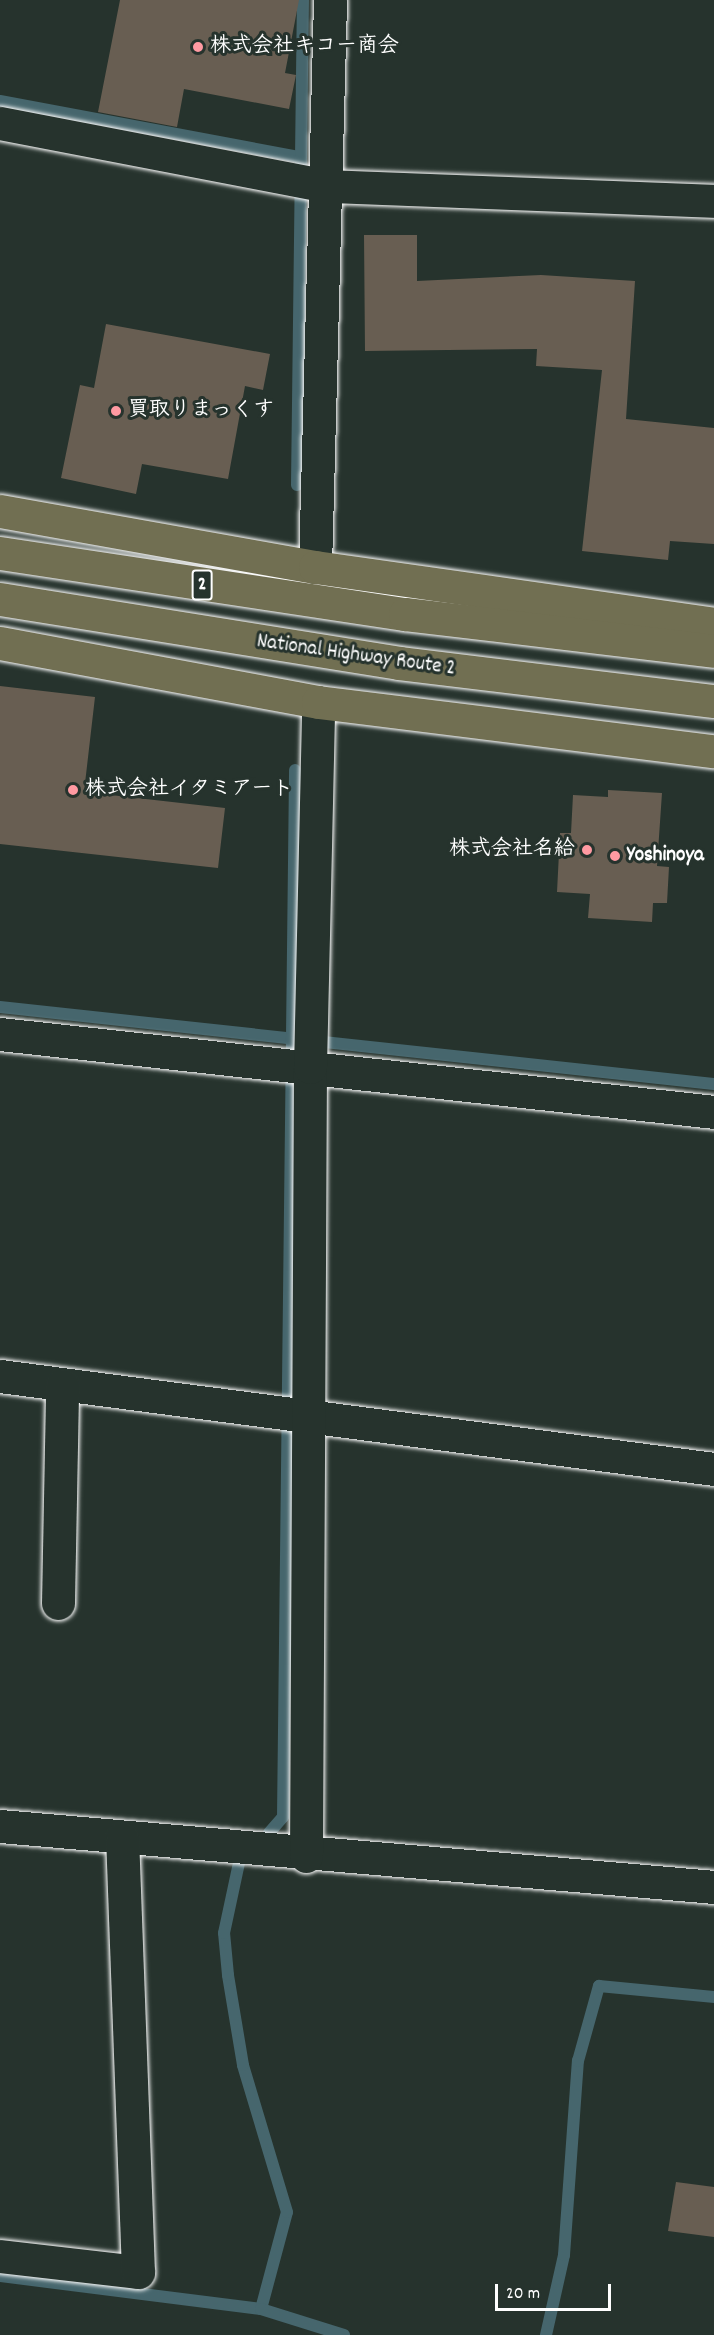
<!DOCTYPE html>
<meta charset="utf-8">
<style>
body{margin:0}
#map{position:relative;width:714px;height:2335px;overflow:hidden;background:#26332d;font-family:Dekko,"Klee One",sans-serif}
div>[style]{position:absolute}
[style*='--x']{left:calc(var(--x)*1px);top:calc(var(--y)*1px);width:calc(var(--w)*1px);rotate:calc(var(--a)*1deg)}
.stream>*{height:12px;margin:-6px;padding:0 6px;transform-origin:6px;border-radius:6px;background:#46666d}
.building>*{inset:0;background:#685e52}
.roads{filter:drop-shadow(0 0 2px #fff) drop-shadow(0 0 2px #fff)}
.minor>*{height:33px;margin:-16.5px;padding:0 16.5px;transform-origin:16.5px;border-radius:16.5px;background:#26332d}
.trunk>*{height:33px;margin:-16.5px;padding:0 16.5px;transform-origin:16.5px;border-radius:16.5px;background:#716f52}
.dots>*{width:16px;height:16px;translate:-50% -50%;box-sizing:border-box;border:3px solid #26332d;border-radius:50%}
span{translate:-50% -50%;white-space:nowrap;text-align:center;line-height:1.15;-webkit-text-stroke:6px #26332d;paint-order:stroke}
.shield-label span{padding:2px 4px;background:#26332d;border:2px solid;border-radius:4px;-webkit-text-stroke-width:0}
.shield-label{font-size:20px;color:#fff;font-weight:700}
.poi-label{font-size:21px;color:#fff;font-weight:700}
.left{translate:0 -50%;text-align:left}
.right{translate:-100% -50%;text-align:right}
.street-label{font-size:21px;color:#fff}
.scale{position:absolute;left:495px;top:2284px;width:116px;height:27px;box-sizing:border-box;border:3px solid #fff;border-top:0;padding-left:8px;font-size:18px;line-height:21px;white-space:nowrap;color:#fff;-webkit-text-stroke:4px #26332d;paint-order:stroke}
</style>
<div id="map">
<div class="stream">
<div style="--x:0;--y:101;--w:305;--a:10.6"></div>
<div style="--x:297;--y:485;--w:485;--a:-89.3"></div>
<div style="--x:0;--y:1007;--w:718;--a:6.16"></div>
<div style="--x:269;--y:1833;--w:21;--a:-49"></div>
<div style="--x:283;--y:1817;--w:1047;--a:-89.34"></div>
<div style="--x:0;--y:2276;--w:263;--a:7.2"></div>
<div style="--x:261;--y:2309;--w:100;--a:-75"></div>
<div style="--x:287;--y:2212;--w:153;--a:-106.7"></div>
<div style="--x:243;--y:2065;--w:91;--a:-99.5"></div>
<div style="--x:228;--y:1975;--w:42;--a:-95.4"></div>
<div style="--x:224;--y:1933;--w:72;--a:-77.9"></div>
<div style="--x:261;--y:2309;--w:87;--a:17.4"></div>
<div style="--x:546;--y:2335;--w:82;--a:-77.3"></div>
<div style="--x:564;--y:2255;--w:195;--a:-85.9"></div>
<div style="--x:578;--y:2061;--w:78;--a:-74.4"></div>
<div style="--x:599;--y:1986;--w:116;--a:5.5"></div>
</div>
<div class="building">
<div style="clip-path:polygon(120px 0,299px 0,285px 73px,296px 75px,289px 109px,184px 89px,177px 127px,98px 112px)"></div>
<div style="clip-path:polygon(364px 235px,417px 235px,417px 281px,541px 275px,635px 281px,626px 419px,714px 428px,714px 544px,670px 541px,668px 560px,582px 551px,602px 370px,536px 366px,537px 349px,365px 351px)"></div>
<div style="clip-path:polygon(106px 324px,270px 354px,263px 390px,245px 386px,228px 479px,142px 464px,136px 494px,61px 478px,80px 385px,94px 388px)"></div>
<div style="clip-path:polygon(0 686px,95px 697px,84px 792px,225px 808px,218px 868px,0 844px)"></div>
<div style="clip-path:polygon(608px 790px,662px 793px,657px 866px,669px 867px,667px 903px,653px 903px,652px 922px,588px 918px,590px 894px,557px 892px,560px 833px,571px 833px,573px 795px,608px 797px)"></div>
<div style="clip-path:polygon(676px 2182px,714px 2187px,714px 2237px,668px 2231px)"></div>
</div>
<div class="roads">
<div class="minor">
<div style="--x:0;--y:123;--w:334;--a:10.9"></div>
<div style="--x:328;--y:186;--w:386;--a:2.2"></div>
<div style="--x:315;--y:567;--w:567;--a:-88.48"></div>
<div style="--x:0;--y:1034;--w:718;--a:6.23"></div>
<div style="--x:0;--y:1376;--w:720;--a:7.42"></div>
<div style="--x:58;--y:1603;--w:218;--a:-88.9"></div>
<div style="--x:0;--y:1826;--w:717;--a:4.88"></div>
<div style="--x:306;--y:1856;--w:789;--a:-89.71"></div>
<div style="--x:310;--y:1067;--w:365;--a:-88.7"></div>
<div style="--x:0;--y:2256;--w:139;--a:6.6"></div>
<div style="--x:138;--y:2272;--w:434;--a:-92.1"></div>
</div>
<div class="trunk">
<div style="--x:0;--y:511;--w:320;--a:10.1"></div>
<div style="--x:315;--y:567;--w:403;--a:8.1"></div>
<div style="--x:0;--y:553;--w:410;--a:8.6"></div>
<div style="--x:405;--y:614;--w:311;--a:6.8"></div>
<div style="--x:0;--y:599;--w:404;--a:9.1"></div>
<div style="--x:399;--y:663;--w:317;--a:6.9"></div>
<div style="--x:0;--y:643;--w:323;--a:10.5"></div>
<div style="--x:318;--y:702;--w:399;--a:7.1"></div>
</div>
</div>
<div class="dots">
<div style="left:198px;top:47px;background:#ff9aa2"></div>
<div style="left:116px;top:411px;background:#ff9aa2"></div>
<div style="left:73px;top:790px;background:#ff9aa2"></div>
<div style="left:587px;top:850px;background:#ff9aa2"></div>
<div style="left:615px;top:856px;background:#ff9aa2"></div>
</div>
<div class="shield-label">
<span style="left:202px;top:585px">2</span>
</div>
<div class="poi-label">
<span class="left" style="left:210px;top:47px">株式会社キコー商会</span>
<span class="left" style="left:128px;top:411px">買取りまっくす</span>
<span class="left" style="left:85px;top:790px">株式会社イタミアート</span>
<span class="right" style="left:575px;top:850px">株式会社名給</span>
<span class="left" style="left:627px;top:856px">Yoshinoya</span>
</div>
<div class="street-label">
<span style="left:356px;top:656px;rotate:8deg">National Highway Route 2</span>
</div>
<div class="scale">20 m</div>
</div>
